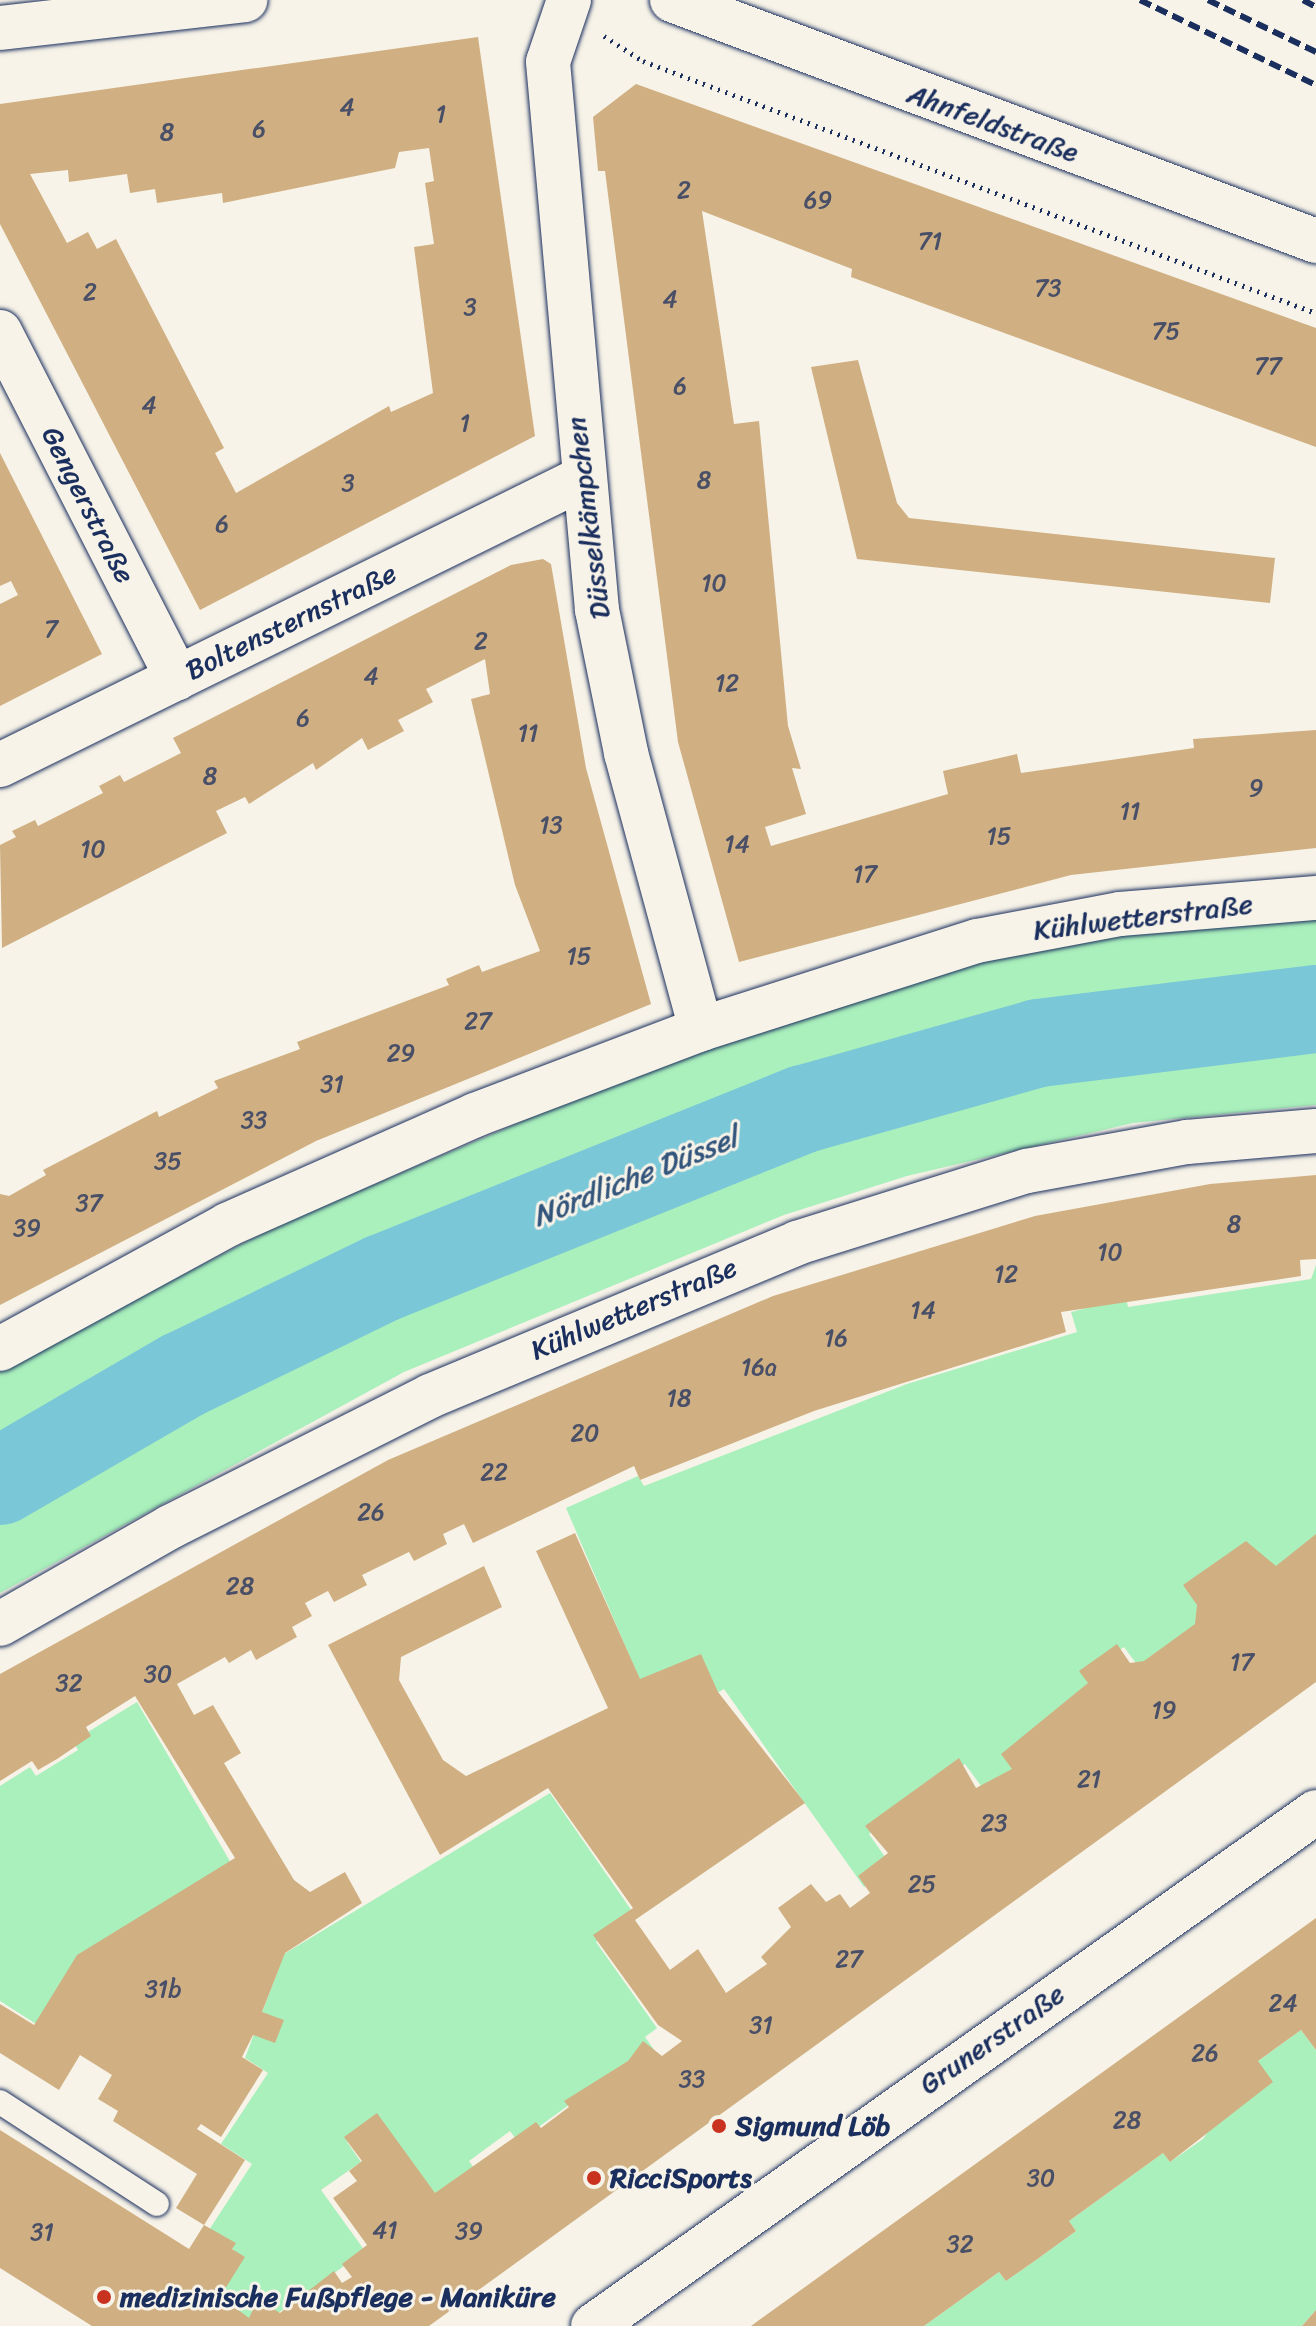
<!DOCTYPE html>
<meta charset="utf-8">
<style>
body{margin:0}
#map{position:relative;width:1316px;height:2326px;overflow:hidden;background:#f7f3e8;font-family:Sriracha,sans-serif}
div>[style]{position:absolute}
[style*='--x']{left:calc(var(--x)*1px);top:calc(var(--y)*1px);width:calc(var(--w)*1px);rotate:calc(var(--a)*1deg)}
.green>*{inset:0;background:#aaf0bc}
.river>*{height:88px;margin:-44px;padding:0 44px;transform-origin:44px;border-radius:44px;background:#7ac7d8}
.building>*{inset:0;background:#d0b083}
.path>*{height:5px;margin-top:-2.5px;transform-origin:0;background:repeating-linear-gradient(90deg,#1b2f5e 0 2px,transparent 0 8px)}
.roads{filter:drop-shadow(0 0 2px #1b2f5e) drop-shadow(0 0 2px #1b2f5e)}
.lane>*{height:24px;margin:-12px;padding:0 12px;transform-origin:12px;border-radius:12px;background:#f7f3e8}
.street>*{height:44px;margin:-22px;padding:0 22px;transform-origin:22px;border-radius:22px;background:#f7f3e8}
.secondary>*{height:44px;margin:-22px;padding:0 22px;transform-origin:22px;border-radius:22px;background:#f7f3e8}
.rail>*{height:6px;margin-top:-3px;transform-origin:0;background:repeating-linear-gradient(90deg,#1b2f5e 0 12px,transparent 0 18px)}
.dots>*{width:22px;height:22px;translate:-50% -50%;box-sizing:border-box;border:4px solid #f7f3e8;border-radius:50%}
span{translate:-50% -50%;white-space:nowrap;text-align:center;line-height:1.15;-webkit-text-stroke:6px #f7f3e8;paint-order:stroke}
.number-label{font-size:24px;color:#484f67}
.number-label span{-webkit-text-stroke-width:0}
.street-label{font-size:28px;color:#1b2f5e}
.poi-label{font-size:28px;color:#1b2f5e;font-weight:700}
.left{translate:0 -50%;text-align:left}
.water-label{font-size:30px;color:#33557c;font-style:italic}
</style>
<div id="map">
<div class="green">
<div style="clip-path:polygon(1316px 913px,1316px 1105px,1133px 1123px,907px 1176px,784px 1215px,404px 1372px,0 1593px,0 1370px,276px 1226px,706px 1043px,860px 990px,1048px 944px)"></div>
<div style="clip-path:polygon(1316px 1265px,1316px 1546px,1138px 1666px,1124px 1647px,1084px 1676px,1097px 1695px,987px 1794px,965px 1764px,869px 1834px,892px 1867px,864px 1887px,724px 1689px,660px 1727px,566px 1508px,638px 1476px,644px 1486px,907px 1384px,1077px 1332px,1071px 1312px,1126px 1298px,1128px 1307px,1311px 1279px)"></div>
<div style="clip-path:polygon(137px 1702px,231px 1863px,47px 2031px,0 2001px,0 1786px,30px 1767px,36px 1776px,78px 1750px,73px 1741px)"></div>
<div style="clip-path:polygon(550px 1793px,634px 1914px,596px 1942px,657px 2028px,645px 2037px,655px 2051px,621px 2067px,518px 2142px,510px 2131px,469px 2161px,476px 2171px,438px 2199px,378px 2118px,347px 2142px,361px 2162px,321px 2190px,365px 2251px,260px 2326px,222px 2302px,234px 2250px,207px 2233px,252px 2164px,221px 2144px,268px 2073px,245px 2058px,284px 1954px)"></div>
<div style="clip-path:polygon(1301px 2030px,1316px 2050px,1316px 2310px,1302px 2326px,924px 2326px,999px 2272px,1006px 2281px,1036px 2260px,1076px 2231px,1069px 2221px,1163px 2153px,1170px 2162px,1203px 2139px,1258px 2061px)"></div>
</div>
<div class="river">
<div style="--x:0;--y:1481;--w:211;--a:-30.1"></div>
<div style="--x:183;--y:1375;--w:222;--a:-25.9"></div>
<div style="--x:383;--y:1278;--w:454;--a:-21.9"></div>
<div style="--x:804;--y:1109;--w:244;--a:-15.7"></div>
<div style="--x:1039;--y:1043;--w:279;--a:-7"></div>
</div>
<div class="building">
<div style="clip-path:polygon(evenodd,478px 37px,535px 436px,200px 610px,0 224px,0 104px,478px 37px,429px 148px,434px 181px,425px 183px,434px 244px,414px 247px,433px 393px,391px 412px,389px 406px,236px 493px,215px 453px,224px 448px,116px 239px,97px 249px,88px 232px,67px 243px,30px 174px,68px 170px,69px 182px,127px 174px,130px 193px,155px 189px,157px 203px,222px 193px,223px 203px,395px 168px,399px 152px,429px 148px)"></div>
<div style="clip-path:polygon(636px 84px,1316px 328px,1316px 447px,851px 277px,852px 269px,702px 211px,734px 424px,759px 421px,788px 726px,801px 769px,792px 768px,806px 814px,765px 827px,771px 846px,948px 794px,943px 771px,1017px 754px,1021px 773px,1194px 748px,1193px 739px,1316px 730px,1316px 848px,1071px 875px,739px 962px,678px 742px,605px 171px,598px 171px,593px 117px)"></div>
<div style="clip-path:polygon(858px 360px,897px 503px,909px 518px,1275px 558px,1270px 603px,857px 559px,811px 367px)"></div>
<div style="clip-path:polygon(0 453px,102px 654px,0 706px,0 604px,18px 595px,11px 581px,0 586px)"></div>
<div style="clip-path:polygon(543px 559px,551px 564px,586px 768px,651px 1004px,316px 1141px,0 1305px,0 1194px,9px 1196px,46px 1175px,43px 1170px,157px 1111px,159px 1117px,218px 1088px,214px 1081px,300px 1049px,297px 1042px,449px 985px,446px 979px,479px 965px,482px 972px,540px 951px,515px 885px,471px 699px,490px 694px,485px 659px,426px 689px,433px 702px,398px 720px,404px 731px,368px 750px,362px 738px,316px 770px,313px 763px,249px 804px,245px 797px,216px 811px,227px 833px,2px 948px,0 845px,16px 837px,12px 831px,35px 820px,38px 826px,103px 793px,99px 786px,120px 775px,124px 782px,181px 753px,173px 738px,511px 565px)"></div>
<div style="clip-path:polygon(1316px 1175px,1316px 1259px,1300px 1260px,1301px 1276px,1061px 1312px,1066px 1332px,814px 1411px,640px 1480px,634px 1466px,473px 1543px,464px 1524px,443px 1534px,447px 1544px,414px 1561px,409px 1552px,362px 1575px,367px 1585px,334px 1602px,328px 1591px,305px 1603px,312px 1616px,292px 1627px,297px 1637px,256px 1660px,251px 1650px,229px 1663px,225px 1657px,177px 1684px,194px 1715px,213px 1705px,241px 1753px,224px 1763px,294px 1880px,310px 1892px,345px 1872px,362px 1903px,285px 1953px,262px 2012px,284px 2020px,275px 2043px,253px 2035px,242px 2057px,263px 2070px,221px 2137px,201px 2124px,197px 2129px,245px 2160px,204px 2225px,176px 2208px,197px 2174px,113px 2121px,118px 2111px,98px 2099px,112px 2075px,80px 2055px,59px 2090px,0 2053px,0 2004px,34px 2025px,77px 1955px,235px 1858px,135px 1696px,86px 1727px,91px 1736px,57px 1759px,38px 1770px,32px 1761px,0 1781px,0 1674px,388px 1460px,773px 1296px,1035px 1216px,1210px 1184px)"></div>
<div style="clip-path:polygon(575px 1533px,640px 1679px,701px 1654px,718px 1692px,805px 1803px,635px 1920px,670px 1970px,698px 1949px,726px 1993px,767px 1964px,761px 1957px,791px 1927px,778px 1908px,811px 1884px,826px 1902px,840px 1894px,850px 1908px,870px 1893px,858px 1876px,888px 1853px,865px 1826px,959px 1758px,976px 1788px,1012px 1769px,1001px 1754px,1088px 1683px,1079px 1671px,1117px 1644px,1130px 1663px,1144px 1661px,1195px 1624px,1197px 1605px,1183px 1585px,1246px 1541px,1276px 1566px,1316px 1534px,1316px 1682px,429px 2326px,92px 2326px,0 2268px,0 2130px,189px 2249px,204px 2225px,236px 2243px,232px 2249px,245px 2257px,225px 2289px,229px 2303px,249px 2318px,258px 2299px,280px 2313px,334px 2271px,342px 2283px,352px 2277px,342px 2264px,367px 2245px,333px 2198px,357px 2181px,349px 2171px,362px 2161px,344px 2137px,377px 2113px,435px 2193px,536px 2122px,541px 2128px,569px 2107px,564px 2101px,628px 2061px,643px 2041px,662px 2056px,682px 2041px,658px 2025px,593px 1935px,633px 1908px,548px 1788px,440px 1855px,328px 1645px,484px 1566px,502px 1607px,401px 1657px,399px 1680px,443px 1760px,466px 1776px,608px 1708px,536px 1551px)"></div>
<div style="clip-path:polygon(1316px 1918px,1316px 2050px,1301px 2030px,1258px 2061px,1273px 2082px,1170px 2162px,1163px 2153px,1069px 2221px,1076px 2231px,1036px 2260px,1006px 2281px,999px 2272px,924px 2326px,751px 2326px)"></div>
<div style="clip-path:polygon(1316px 2310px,1316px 2326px,1302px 2326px)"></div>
</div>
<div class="path">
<div style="--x:604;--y:36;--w:46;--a:32.7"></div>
<div style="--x:643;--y:61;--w:719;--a:20.53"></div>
</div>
<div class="roads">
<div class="lane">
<div style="--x:0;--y:2102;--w:187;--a:33"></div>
</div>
<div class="street">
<div style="--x:569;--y:0;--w:65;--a:108.7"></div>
<div style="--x:548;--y:62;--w:550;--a:84.89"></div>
<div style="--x:597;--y:610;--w:146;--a:78.5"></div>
<div style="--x:626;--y:753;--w:286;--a:74.8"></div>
<div style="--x:672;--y:0;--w:688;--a:20.52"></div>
<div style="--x:0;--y:28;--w:247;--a:-6.5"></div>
<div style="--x:0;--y:332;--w:389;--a:62.9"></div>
<div style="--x:0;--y:765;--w:648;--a:-26.21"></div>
<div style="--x:0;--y:1349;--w:259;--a:-28.6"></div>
<div style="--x:227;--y:1225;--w:271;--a:-23.9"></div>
<div style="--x:475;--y:1115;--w:242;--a:-20.8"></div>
<div style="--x:701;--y:1029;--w:290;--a:-17.7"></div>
<div style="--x:977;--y:941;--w:146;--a:-10.7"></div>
<div style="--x:1120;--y:914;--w:197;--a:-4.7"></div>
<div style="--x:0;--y:1624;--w:196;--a:-29.7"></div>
<div style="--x:170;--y:1527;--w:291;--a:-26.7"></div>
<div style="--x:430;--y:1396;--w:398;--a:-22.6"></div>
<div style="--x:797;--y:1243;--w:241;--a:-17.4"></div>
<div style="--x:1027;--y:1171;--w:163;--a:-10.3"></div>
<div style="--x:1187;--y:1142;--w:129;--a:-4.9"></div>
</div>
<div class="secondary">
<div style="--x:593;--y:2326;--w:887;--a:-35.41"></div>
</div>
</div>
<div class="rail">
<div style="--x:1140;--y:0;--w:195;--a:25.8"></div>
<div style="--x:1208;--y:0;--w:120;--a:25.7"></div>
<div style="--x:1303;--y:0;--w:15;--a:28"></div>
</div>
<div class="dots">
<div style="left:719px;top:2126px;background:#c8321e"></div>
<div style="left:594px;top:2178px;background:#c8321e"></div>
<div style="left:104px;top:2297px;background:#c8321e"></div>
</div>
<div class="number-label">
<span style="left:347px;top:108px">4</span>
<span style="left:441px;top:115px">1</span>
<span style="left:259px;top:130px">6</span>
<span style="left:167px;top:133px">8</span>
<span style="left:684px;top:191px">2</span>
<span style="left:818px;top:201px">69</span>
<span style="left:930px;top:242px">71</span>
<span style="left:1048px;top:289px">73</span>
<span style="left:90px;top:293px">2</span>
<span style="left:670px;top:300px">4</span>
<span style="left:470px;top:308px">3</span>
<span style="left:1166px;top:332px">75</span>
<span style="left:1268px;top:367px">77</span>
<span style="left:680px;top:387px">6</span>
<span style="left:149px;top:406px">4</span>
<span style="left:465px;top:424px">1</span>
<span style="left:704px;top:481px">8</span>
<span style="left:348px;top:484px">3</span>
<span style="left:222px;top:525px">6</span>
<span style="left:714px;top:584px">10</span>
<span style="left:51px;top:630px">7</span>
<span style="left:481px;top:642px">2</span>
<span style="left:371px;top:677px">4</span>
<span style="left:727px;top:684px">12</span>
<span style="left:303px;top:719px">6</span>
<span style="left:528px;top:734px">11</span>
<span style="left:210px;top:777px">8</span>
<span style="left:1256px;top:789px">9</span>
<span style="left:1130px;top:812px">11</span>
<span style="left:551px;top:826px">13</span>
<span style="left:999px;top:837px">15</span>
<span style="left:737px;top:845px">14</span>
<span style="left:93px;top:850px">10</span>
<span style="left:865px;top:875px">17</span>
<span style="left:579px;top:957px">15</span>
<span style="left:478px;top:1022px">27</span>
<span style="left:401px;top:1054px">29</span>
<span style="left:332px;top:1085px">31</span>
<span style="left:254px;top:1121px">33</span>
<span style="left:168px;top:1162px">35</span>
<span style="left:89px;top:1204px">37</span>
<span style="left:1234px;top:1225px">8</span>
<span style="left:27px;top:1229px">39</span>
<span style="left:1110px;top:1253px">10</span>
<span style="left:1006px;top:1275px">12</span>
<span style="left:923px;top:1311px">14</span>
<span style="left:836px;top:1339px">16</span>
<span style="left:759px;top:1368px">16a</span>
<span style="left:679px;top:1399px">18</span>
<span style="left:585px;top:1434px">20</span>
<span style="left:494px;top:1473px">22</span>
<span style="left:371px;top:1513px">26</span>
<span style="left:240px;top:1587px">28</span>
<span style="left:1242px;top:1663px">17</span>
<span style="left:158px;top:1675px">30</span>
<span style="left:69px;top:1684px">32</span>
<span style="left:1164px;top:1711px">19</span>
<span style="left:1089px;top:1780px">21</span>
<span style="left:994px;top:1824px">23</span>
<span style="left:922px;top:1885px">25</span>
<span style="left:849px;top:1960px">27</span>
<span style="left:163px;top:1990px">31b</span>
<span style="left:1283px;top:2004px">24</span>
<span style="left:761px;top:2026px">31</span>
<span style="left:1205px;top:2054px">26</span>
<span style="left:692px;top:2080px">33</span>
<span style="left:1127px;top:2121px">28</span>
<span style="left:1041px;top:2179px">30</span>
<span style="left:385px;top:2231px">41</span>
<span style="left:469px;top:2232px">39</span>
<span style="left:42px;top:2233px">31</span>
<span style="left:960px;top:2245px">32</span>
</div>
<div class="street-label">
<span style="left:993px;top:123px;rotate:20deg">Ahnfeldstraße</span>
<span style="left:88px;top:505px;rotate:63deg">Gengerstraße</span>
<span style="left:588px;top:518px;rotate:-97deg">Düsselkämpchen</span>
<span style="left:291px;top:622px;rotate:-26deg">Boltensternstraße</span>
<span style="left:1143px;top:917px;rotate:-7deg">Kühlwetterstraße</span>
<span style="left:634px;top:1309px;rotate:-23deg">Kühlwetterstraße</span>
<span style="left:992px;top:2039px;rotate:-35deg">Grunerstraße</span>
</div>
<div class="poi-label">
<span class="left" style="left:735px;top:2126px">Sigmund Löb</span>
<span class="left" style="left:610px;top:2178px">RicciSports</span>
<span class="left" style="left:120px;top:2297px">medizinische Fußpflege - Maniküre</span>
</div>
<div class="water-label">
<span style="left:635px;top:1177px;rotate:-22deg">Nördliche Düssel</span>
</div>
</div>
